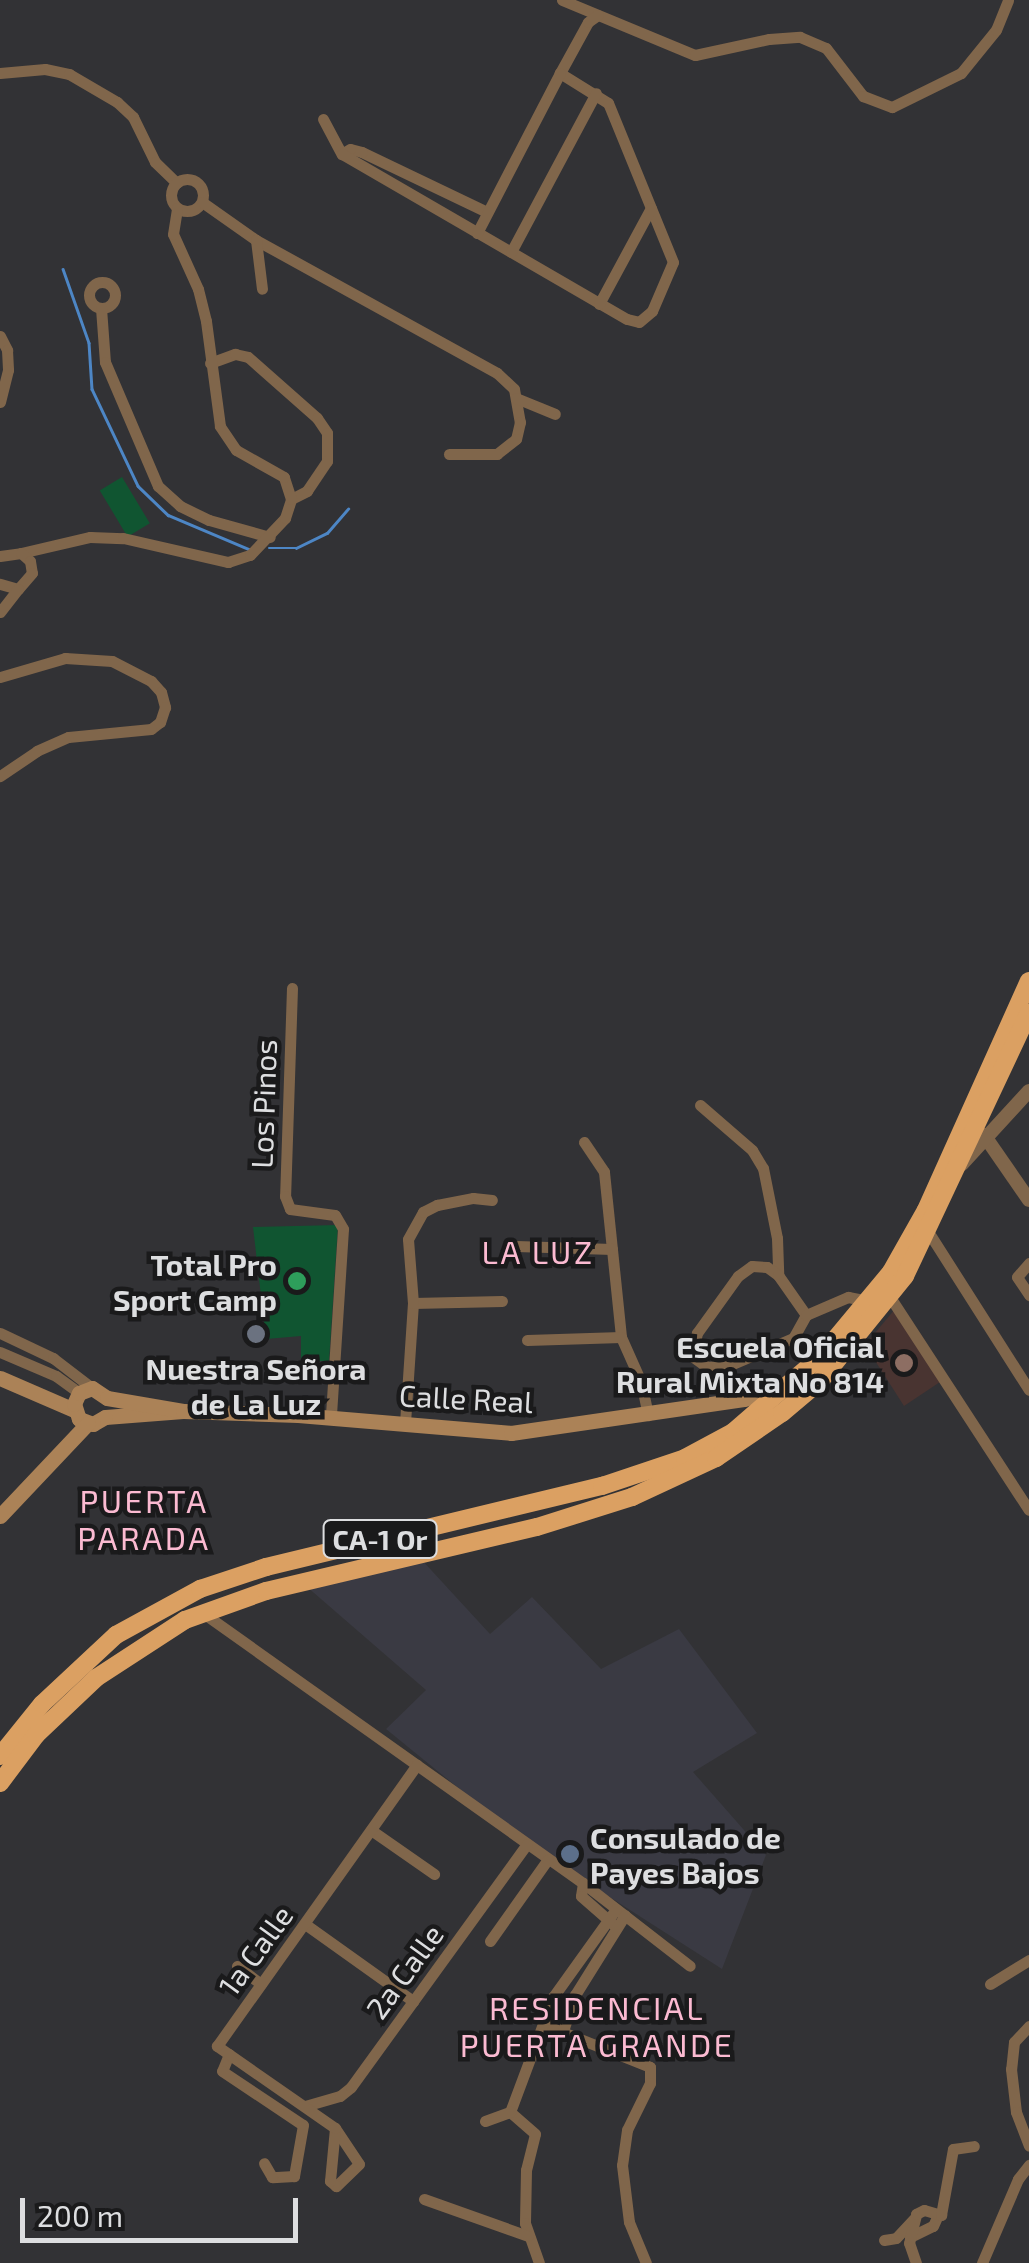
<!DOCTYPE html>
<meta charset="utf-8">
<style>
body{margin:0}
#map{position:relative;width:1029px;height:2263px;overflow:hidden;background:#323235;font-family:"Exo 2",sans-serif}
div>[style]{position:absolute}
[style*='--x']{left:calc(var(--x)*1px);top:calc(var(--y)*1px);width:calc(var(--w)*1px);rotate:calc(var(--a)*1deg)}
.built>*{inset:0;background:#3a3a43}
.education>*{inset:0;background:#493431}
.green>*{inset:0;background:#105531;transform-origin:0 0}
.stream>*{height:2.5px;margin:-1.25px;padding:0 1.25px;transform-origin:1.25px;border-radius:1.25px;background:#4d86c5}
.minor>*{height:11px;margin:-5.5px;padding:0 5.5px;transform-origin:5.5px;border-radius:5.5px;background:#80664b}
.minor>.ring{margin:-5.5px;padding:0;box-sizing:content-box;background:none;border:11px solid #80664b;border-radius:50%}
.tertiary>*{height:14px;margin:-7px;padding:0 7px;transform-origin:7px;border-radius:7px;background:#80664b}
.secondary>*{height:15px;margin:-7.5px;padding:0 7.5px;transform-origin:7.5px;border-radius:7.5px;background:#ab8257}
.trunk>*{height:18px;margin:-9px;padding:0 9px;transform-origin:9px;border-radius:9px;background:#dba062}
.dots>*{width:28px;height:28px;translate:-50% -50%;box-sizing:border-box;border:5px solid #1a1a1b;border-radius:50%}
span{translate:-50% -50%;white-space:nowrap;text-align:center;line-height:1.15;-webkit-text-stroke:9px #1a1a1b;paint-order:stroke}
.shield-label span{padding:2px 8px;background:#1a1a1b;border:2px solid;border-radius:8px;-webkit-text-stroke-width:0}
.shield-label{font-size:28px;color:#dddee0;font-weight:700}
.street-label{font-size:30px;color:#dddee0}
.poi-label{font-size:30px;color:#dddee0;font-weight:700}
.right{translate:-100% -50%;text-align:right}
.left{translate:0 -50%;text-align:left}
.neighbourhood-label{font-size:32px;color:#fbbad1;letter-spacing:2.5px}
.scale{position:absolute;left:20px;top:2198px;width:278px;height:45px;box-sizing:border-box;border:5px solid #dddee0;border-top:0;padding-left:12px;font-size:30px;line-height:35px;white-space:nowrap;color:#dddee0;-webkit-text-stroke:8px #1a1a1b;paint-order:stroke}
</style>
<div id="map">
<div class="built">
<div style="clip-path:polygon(421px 1559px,490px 1634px,532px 1597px,601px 1669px,679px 1629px,757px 1733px,693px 1772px,766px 1855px,722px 1969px,527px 1844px,386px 1729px,426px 1690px,306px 1586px)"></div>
</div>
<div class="education">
<div style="clip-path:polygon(895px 1309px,943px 1380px,904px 1406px,865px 1345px)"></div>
</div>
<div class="green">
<div style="left:122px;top:477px;width:54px;height:26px;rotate:59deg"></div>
<div style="clip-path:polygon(338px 1225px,329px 1361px,301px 1361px,301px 1336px,266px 1339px,253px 1227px)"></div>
</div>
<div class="stream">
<div style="--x:63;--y:269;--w:78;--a:70.6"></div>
<div style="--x:89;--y:343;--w:46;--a:86.3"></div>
<div style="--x:92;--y:389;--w:107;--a:64.6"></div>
<div style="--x:138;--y:486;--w:42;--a:44"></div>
<div style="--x:168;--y:515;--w:88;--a:22.8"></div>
<div style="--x:269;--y:548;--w:27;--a:0"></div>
<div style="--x:296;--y:548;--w:34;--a:-26"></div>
<div style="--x:327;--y:533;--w:32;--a:-49"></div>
</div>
<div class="minor">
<div style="--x:562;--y:0;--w:144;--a:22.5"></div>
<div style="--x:695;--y:55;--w:76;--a:-12.2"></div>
<div style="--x:769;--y:39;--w:31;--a:-4"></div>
<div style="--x:800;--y:37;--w:28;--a:23"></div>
<div style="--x:826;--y:48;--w:61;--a:52.4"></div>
<div style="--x:863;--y:96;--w:31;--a:21"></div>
<div style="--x:892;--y:107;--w:77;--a:-26.2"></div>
<div style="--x:961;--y:73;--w:55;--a:-50.9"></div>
<div style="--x:996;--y:30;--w:32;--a:-68"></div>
<div style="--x:0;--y:73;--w:45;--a:-5.1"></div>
<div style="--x:45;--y:69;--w:25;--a:12"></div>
<div style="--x:69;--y:74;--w:56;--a:30.3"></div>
<div style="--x:117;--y:102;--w:22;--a:43"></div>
<div style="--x:133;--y:117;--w:50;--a:63.9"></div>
<div style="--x:155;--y:162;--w:30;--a:44"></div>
<div style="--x:323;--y:119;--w:40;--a:62"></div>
<div class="ring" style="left:171px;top:179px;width:21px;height:21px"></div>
<div style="--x:202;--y:202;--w:66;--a:35.1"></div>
<div style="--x:256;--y:240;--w:275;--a:28.9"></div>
<div style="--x:497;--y:373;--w:23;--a:43"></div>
<div style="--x:514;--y:389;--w:34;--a:80"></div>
<div style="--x:520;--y:422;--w:17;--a:103"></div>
<div style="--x:516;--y:439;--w:24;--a:142"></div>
<div style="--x:497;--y:454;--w:48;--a:180"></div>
<div style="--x:487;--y:212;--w:139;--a:-154.4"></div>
<div style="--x:362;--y:152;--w:12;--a:-166"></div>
<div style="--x:350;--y:149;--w:9;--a:148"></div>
<div style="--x:342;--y:154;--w:329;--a:30.1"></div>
<div style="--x:627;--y:319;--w:12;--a:14"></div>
<div style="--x:639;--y:322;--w:17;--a:-40"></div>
<div style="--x:652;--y:311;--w:53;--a:-66.8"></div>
<div style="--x:673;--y:262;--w:172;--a:-112.2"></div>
<div style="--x:608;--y:103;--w:57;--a:-148"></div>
<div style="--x:560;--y:73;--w:58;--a:-61.2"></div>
<div style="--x:588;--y:22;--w:12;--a:-35"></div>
<div style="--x:477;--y:233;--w:180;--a:-62.6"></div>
<div style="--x:256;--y:240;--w:49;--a:83"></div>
<div style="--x:511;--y:252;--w:180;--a:-61.9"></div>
<div class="ring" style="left:89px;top:282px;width:15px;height:15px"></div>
<div style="--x:599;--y:304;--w:109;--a:-61.6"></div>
<div style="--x:101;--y:308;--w:54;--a:85.8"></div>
<div style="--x:105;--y:362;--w:135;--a:66.9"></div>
<div style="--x:158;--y:486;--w:30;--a:42"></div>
<div style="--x:180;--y:506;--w:32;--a:26"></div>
<div style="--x:209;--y:520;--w:63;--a:15.6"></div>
<div style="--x:0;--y:336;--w:16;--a:63"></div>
<div style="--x:7;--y:350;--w:20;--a:87"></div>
<div style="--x:8;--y:370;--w:33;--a:104"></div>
<div style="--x:210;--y:363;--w:27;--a:-20"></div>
<div style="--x:235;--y:354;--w:13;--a:13"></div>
<div style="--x:248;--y:357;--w:92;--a:41.5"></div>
<div style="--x:317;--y:418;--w:18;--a:56"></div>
<div style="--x:327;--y:433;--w:28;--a:90"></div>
<div style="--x:327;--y:461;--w:36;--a:124"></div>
<div style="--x:307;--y:491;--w:18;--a:153"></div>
<div style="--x:516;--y:398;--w:42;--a:22.3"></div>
<div style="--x:21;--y:553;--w:71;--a:-13.1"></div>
<div style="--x:90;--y:537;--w:33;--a:2"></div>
<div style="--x:123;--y:538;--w:108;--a:12.9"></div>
<div style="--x:228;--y:562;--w:23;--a:-18"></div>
<div style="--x:250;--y:555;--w:51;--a:-46.6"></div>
<div style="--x:285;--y:518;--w:20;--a:-72"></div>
<div style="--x:291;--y:499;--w:23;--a:-108"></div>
<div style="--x:284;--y:477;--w:55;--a:-150.6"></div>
<div style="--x:236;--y:450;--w:29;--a:-124"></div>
<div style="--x:220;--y:426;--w:106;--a:-97.6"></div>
<div style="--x:206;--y:321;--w:33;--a:-104"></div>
<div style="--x:198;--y:289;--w:60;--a:-114.4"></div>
<div style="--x:173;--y:234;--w:26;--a:-81"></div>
<div style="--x:0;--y:556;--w:21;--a:-8"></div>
<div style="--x:21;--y:553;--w:12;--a:42"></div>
<div style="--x:30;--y:561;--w:12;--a:81"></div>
<div style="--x:32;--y:573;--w:21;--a:131"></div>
<div style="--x:18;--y:589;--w:19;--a:-164"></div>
<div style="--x:0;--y:612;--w:29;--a:-52"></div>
<div style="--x:0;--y:677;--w:68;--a:-16.3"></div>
<div style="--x:65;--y:658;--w:47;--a:3.7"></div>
<div style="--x:112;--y:661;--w:44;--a:27.1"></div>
<div style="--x:151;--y:681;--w:15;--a:48"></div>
<div style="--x:161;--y:692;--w:16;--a:75"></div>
<div style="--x:165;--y:707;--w:16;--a:108"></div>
<div style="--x:160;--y:722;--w:11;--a:142"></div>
<div style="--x:151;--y:729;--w:83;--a:174.5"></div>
<div style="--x:68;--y:737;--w:34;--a:156"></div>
<div style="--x:37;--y:751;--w:45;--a:146"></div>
<div style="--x:292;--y:988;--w:208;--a:91.9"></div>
<div style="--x:285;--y:1196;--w:14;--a:69"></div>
<div style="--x:290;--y:1209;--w:45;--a:7.6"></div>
<div style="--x:335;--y:1215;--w:16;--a:60"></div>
<div style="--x:343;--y:1229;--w:188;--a:93.7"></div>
<div style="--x:700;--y:1105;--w:69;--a:40.9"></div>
<div style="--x:752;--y:1150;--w:21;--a:59"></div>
<div style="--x:763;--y:1168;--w:71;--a:78.7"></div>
<div style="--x:777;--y:1238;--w:37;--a:88"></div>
<div style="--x:584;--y:1142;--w:36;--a:56"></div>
<div style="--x:604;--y:1172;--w:166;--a:84.1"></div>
<div style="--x:621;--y:1337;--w:49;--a:66"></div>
<div style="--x:641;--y:1382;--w:34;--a:78"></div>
<div style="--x:929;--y:1233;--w:186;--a:57.5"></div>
<div style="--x:516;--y:1246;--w:96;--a:1.8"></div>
<div style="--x:1029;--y:1263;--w:18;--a:131"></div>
<div style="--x:1017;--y:1277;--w:22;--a:56"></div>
<div style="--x:890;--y:1297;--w:254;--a:56.9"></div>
<div style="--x:413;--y:1303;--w:89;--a:-1.3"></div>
<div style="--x:806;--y:1315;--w:26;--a:119"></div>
<div style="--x:793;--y:1338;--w:69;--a:156.8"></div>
<div style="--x:730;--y:1365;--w:23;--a:175"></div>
<div style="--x:707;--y:1367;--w:17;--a:-144"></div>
<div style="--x:693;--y:1357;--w:24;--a:-81"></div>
<div style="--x:697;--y:1333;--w:70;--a:-54.3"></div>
<div style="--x:738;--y:1276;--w:17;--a:-36"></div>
<div style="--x:752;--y:1266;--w:15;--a:4"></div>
<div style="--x:767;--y:1267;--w:14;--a:36"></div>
<div style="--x:778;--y:1275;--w:49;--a:55"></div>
<div style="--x:806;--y:1315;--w:46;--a:-23.2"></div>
<div style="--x:848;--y:1297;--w:21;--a:11"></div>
<div style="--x:0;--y:1333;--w:59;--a:25.3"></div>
<div style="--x:53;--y:1358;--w:49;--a:37.6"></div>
<div style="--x:527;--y:1340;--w:94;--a:-1.8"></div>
<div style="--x:0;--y:1352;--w:61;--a:23.2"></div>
<div style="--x:56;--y:1376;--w:29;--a:36"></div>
<div style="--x:405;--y:1423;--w:120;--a:-86.2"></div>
<div style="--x:413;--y:1303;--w:64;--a:-94.5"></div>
<div style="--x:408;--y:1239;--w:31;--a:-61"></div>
<div style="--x:423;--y:1212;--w:16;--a:-27"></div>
<div style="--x:437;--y:1205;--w:37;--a:-11"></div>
<div style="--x:473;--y:1198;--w:19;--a:6"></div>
<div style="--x:203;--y:1613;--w:466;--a:35.4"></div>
<div style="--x:583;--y:1883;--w:135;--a:37.8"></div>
<div style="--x:371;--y:1830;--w:77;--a:34.9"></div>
<div style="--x:583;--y:1883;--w:13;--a:99"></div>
<div style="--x:581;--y:1896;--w:43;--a:41.2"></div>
<div style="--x:305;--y:1924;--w:133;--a:35.5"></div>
<div style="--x:490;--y:1941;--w:100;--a:-54.7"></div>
<div style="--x:237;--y:1966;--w:30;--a:37"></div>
<div style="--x:990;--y:1984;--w:46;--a:-31.6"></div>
<div style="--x:545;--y:2025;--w:113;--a:21.8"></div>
<div style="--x:650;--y:2067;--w:16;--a:90"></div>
<div style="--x:650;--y:2083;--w:52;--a:116.1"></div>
<div style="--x:627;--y:2130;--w:35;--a:98"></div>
<div style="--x:622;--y:2165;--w:57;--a:83"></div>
<div style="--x:629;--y:2222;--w:44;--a:67.5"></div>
<div style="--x:1029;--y:2026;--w:22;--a:133"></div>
<div style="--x:1014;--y:2042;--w:27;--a:96"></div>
<div style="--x:1011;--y:2069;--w:43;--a:83.4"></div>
<div style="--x:1016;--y:2112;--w:36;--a:69"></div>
<div style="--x:563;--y:2031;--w:38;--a:-72"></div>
<div style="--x:575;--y:1995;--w:94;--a:-58"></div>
<div style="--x:229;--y:2054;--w:18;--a:112"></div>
<div style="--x:222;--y:2071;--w:97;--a:33.7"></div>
<div style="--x:303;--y:2125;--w:52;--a:100"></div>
<div style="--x:294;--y:2176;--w:22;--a:177"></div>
<div style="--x:272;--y:2177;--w:16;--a:-120"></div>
<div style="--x:305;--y:2106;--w:36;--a:-16"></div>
<div style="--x:340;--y:2096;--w:14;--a:-39"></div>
<div style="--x:351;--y:2087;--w:300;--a:-54.1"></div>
<div style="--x:510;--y:2112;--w:123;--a:-69.5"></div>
<div style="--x:553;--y:1997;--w:108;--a:-54.4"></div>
<div style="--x:510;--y:2112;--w:33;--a:41"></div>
<div style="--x:535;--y:2134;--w:37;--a:104"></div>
<div style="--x:526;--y:2170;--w:53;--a:91.1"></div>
<div style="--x:525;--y:2223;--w:42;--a:70.7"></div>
<div style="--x:485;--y:2121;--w:27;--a:-20"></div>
<div style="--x:335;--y:2128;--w:43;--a:56.3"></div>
<div style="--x:359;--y:2164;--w:32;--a:136"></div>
<div style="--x:336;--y:2186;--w:8;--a:-140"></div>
<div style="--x:330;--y:2181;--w:53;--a:-84.6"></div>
<div style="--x:335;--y:2128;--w:144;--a:-145.2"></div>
<div style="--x:217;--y:2046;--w:345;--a:-54.6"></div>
<div style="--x:424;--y:2199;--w:110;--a:19.6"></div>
<div style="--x:910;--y:2237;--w:25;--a:-26"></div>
<div style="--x:933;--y:2226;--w:12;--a:-66"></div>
<div style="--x:884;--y:2240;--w:12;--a:-9"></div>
<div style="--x:896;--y:2238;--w:26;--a:-47"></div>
<div style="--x:916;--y:2263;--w:21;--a:-109"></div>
<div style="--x:909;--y:2243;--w:30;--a:-76"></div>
<div style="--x:916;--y:2214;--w:9;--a:-27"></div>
<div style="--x:924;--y:2210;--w:18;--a:16"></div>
<div style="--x:941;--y:2215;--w:67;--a:-79.7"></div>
<div style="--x:953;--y:2149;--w:21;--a:-8"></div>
<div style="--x:982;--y:2263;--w:91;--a:-66.8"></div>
<div style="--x:1018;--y:2179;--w:18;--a:-52"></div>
</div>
<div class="tertiary">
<div style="--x:984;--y:1135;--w:79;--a:55.3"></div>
<div style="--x:962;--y:1164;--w:99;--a:-47.5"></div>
</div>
<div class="secondary">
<div style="--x:0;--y:1378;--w:81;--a:23.4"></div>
<div style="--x:183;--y:1411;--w:78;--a:175.6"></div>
<div style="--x:105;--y:1417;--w:14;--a:150"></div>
<div style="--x:93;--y:1424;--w:15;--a:-160"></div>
<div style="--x:79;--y:1419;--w:16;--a:-108"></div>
<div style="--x:74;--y:1404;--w:12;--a:-66"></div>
<div style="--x:79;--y:1393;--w:14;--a:-21"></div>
<div style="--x:92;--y:1388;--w:18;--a:34"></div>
<div style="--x:107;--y:1398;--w:77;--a:9.7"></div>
<div style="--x:183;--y:1411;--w:115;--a:2"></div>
<div style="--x:298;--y:1415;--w:214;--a:4.8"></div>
<div style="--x:511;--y:1433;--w:235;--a:-8.3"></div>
<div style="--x:744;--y:1399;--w:37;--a:-17"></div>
<div style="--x:0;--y:1516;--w:128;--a:-46.6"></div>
</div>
<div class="trunk">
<div style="--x:0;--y:1756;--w:67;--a:-51.1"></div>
<div style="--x:42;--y:1704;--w:101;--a:-43"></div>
<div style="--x:116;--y:1635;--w:96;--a:-28.7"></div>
<div style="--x:200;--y:1589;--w:70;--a:-18.4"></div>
<div style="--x:266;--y:1567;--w:346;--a:-13.6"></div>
<div style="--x:602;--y:1486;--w:88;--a:-18.6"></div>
<div style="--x:685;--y:1458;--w:55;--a:-28.4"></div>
<div style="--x:733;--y:1432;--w:116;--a:-40.8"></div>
<div style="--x:821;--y:1356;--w:109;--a:-50.2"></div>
<div style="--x:891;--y:1272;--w:71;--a:-60.6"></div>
<div style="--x:926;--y:1210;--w:251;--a:-65.8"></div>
<div style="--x:0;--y:1783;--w:60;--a:-53.1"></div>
<div style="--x:36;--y:1735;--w:83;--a:-43.5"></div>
<div style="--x:96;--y:1678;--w:106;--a:-33.1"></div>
<div style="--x:185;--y:1620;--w:86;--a:-19.7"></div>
<div style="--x:266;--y:1591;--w:278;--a:-13.3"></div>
<div style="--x:537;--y:1527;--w:100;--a:-17.5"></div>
<div style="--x:632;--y:1497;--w:93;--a:-24.9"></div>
<div style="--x:716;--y:1458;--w:80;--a:-34.3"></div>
<div style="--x:782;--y:1413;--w:50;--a:-40.1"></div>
<div style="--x:820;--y:1381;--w:135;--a:-51"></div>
<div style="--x:905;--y:1276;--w:291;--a:-64.8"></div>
</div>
<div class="dots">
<div style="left:297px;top:1281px;background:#2e9e5b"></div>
<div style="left:256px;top:1334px;background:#6b7280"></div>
<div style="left:904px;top:1363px;background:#8d6e63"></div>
<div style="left:570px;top:1854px;background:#5c6f8a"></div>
</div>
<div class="shield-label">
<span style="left:380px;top:1539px">CA-1 Or</span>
</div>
<div class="street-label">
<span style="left:263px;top:1104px;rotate:-88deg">Los Pinos</span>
<span style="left:466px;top:1398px;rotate:3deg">Calle Real</span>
<span style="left:255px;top:1950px;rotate:-54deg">1a Calle</span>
<span style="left:404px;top:1971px;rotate:-54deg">2a Calle</span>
</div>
<div class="poi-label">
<span class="right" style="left:277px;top:1281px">Total Pro<br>Sport Camp</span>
<span class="right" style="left:884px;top:1363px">Escuela Oficial<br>Rural Mixta No 814</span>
<span style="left:256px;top:1385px">Nuestra Señora<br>de La Luz</span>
<span class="left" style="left:590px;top:1854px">Consulado de<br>Payes Bajos</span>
</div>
<div class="neighbourhood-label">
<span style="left:538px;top:1251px">LA LUZ</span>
<span style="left:144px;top:1519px">PUERTA<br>PARADA</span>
<span style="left:597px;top:2026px">RESIDENCIAL<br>PUERTA GRANDE</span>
</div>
<div class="scale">200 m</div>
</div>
